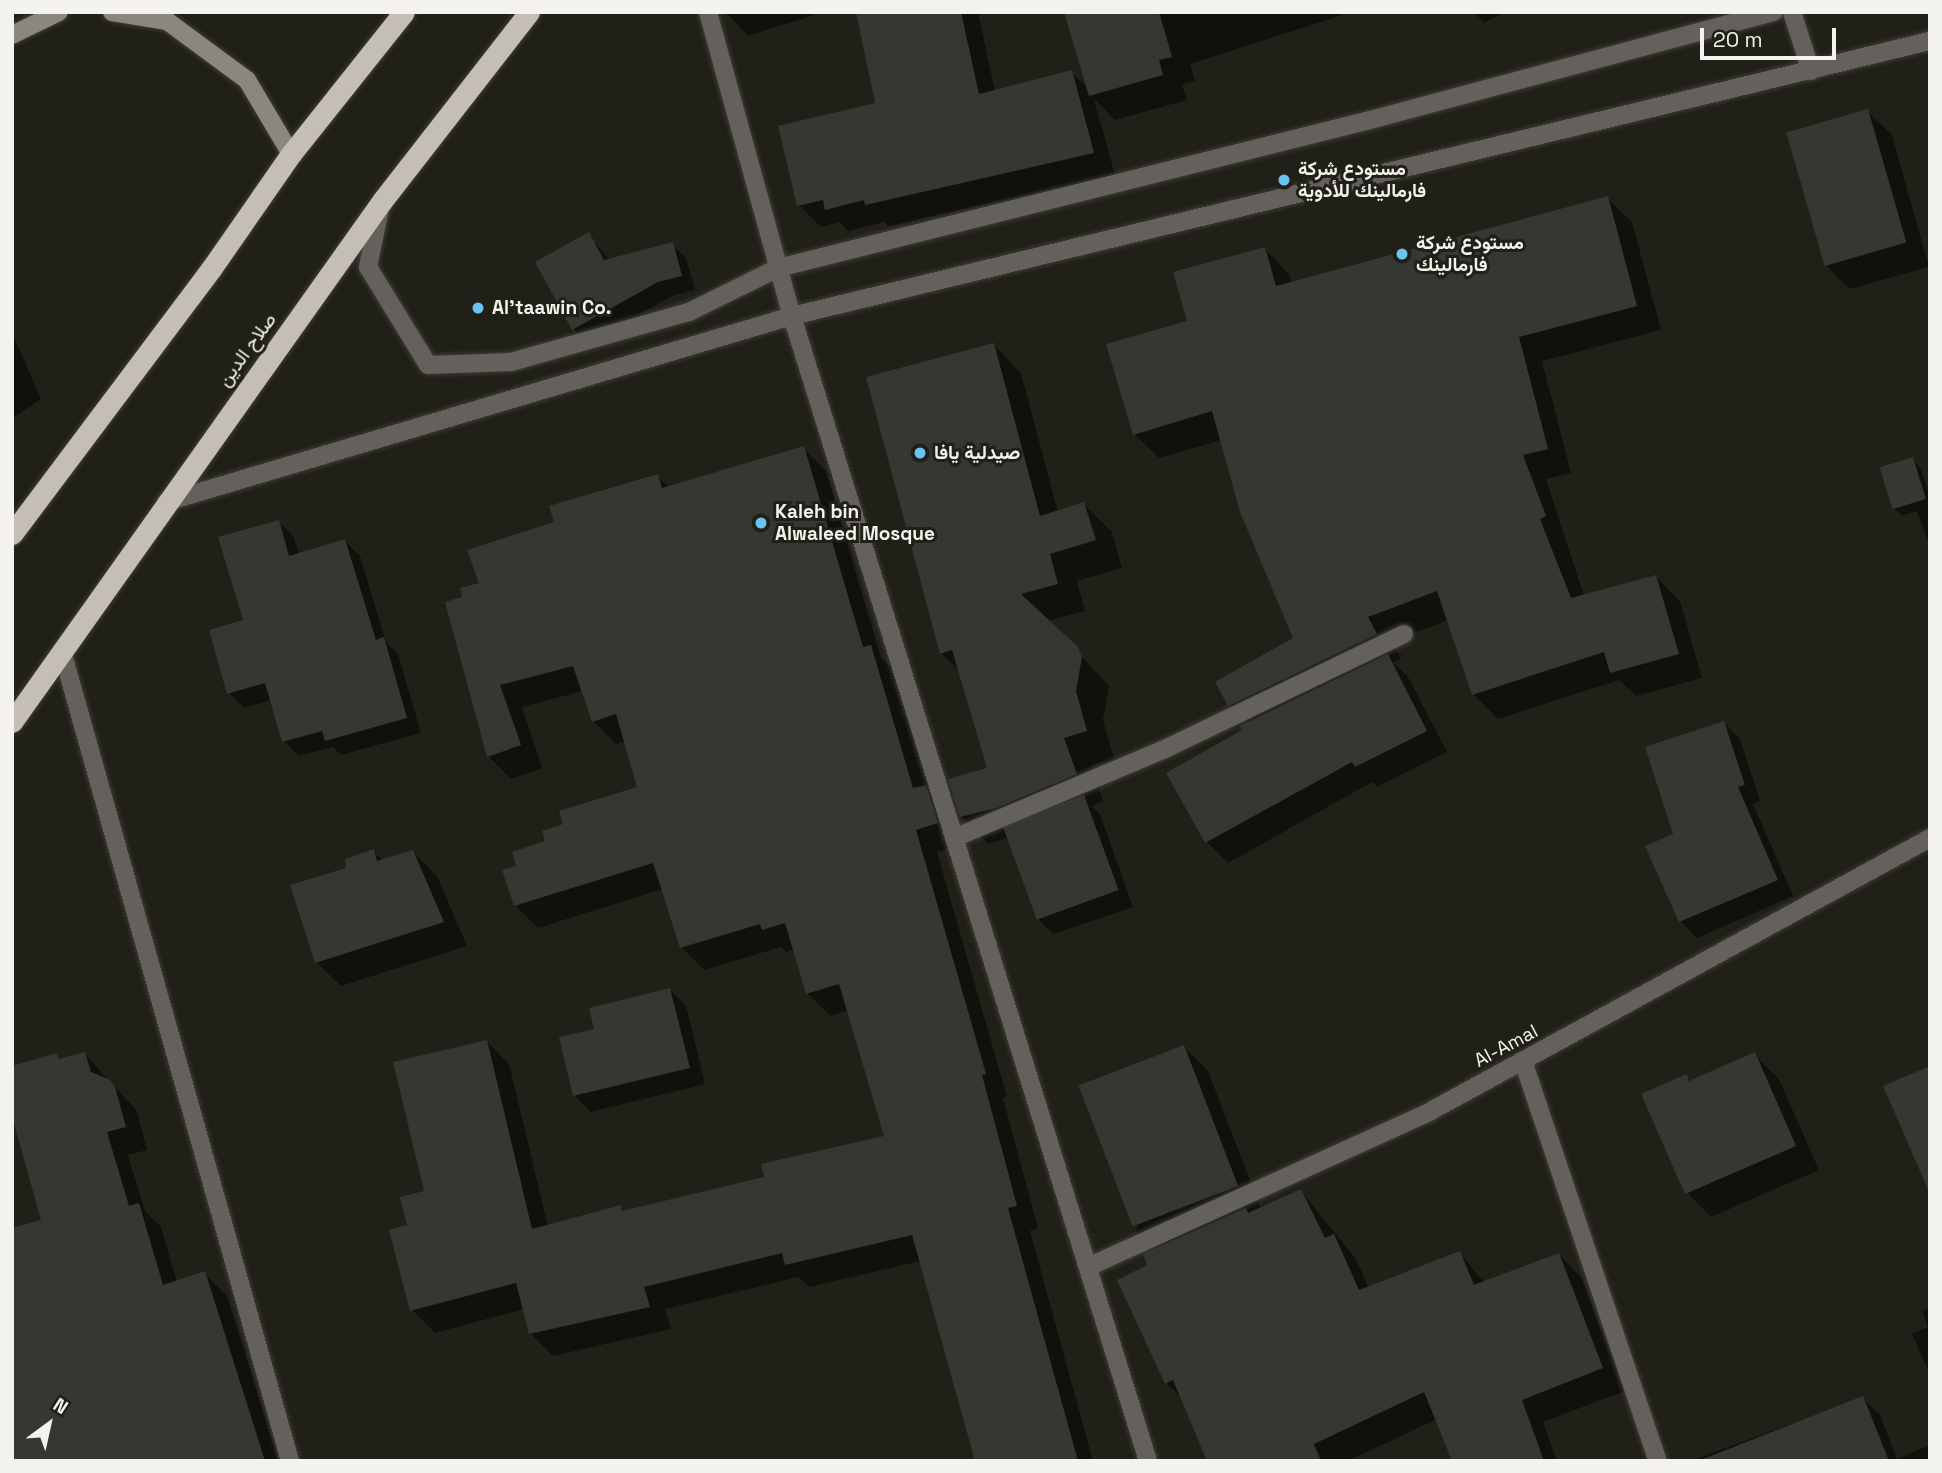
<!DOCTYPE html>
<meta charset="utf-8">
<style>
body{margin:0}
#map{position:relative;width:1942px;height:1473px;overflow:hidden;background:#212018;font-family:"Space Grotesk",Vazirmatn,sans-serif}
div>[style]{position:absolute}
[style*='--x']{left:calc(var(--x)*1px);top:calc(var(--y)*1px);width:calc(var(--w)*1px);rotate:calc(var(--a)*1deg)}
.shadow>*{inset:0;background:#0007}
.building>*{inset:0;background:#343830;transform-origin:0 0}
.roads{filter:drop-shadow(0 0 2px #3e3d36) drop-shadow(0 0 2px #3e3d36)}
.lane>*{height:18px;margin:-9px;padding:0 9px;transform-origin:9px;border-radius:9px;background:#64615d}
.street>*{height:18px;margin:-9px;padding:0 9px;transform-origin:9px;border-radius:9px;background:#64615d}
.secondary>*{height:18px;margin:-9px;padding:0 9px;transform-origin:9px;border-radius:9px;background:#8b8780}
.highway>*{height:21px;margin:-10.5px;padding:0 10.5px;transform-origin:10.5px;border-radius:10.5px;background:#c5beb4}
.dots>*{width:19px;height:19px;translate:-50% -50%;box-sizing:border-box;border:4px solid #212018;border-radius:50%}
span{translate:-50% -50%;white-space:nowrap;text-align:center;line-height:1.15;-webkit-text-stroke:6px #212018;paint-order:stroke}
.poi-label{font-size:19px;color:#f3f2ec;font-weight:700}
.left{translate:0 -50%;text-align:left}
.street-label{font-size:19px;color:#f3f2ec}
.frame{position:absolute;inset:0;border:14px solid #f3f2ec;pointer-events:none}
.north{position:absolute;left:14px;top:1389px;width:70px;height:70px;-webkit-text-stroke:5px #212018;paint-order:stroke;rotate:33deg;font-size:19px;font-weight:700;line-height:28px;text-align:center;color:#f3f2ec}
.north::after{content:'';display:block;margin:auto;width:24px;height:32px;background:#f3f2ec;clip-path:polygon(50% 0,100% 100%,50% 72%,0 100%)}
.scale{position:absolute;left:1700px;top:28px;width:136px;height:32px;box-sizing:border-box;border:4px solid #f3f2ec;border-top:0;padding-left:9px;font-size:21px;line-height:24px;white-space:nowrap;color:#f3f2ec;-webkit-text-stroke:5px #212018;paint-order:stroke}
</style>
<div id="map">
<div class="shadow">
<div style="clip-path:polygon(726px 12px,824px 12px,748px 36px)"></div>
<div style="clip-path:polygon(858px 12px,978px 12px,995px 92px,1071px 72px,1089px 89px,1066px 12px,1352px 12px,1190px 64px,1195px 81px,1182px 84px,1187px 100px,1115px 120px,1094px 99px,1115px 175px,889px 226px,884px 222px,848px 231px,840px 222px,821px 227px,799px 205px,877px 104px)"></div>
<div style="clip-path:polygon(1474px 12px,1504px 12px,1484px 23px)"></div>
<div style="clip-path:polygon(1867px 111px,1892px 135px,1929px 267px,1850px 289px,1825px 265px)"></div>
<div style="clip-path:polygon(1607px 198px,1632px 222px,1661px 330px,1542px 361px,1571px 473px,1546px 479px,1584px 596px,1656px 577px,1680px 601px,1702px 678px,1636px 696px,1619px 680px,1498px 719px,1473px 694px,1449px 620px,1391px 641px,1401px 659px,1393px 662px,1408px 677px,1447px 752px,1377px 787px,1372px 782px,1228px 863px,1207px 842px,1248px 723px,1230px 705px,1295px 638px,1222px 440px,1159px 458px,1134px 434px,1189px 322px,1265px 249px,1289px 274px,1292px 284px)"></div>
<div style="clip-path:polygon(589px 235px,609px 260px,672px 244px,686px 258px,695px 290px,672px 296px,587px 343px,574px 329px,537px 263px)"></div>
<div style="clip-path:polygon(12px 332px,41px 399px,12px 419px)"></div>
<div style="clip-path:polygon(994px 345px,1021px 373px,1058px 512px,1084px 504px,1112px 532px,1122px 568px,1077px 581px,1085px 611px,1048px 621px,1109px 686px,1103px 720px,1114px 759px,1091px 766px,1103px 801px,1092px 806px,1100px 814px,1133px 907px,1053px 934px,1037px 918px,1008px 837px,989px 844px,961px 816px,989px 769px,961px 672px,941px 653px)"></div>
<div style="clip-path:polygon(803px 448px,826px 471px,881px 658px,893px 669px,929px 790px,948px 810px,959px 846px,937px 852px,1007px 1097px,1003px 1098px,1038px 1228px,1030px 1231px,1093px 1461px,976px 1461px,921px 1261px,809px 1287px,799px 1277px,665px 1309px,671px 1329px,553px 1356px,530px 1333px,524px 1309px,435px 1333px,412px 1310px,410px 1226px,487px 1042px,509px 1064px,548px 1226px,620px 1206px,625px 1212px,766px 1178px,887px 1137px,849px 1010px,830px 1016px,807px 993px,795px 949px,786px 952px,781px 947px,704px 970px,681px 947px,663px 889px,538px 928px,515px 905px,518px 867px,565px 825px,639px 788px,625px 741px,616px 744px,593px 721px,583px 691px,522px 707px,542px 768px,511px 779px,488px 756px,465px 598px,556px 523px,657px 476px,669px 487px)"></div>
<div style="clip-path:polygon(1912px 459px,1920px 467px,1930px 497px,1930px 547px,1917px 511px,1902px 516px,1894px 508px)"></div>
<div style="clip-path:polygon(279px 522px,294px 537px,299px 555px,345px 541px,360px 556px,386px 642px,398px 654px,421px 733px,341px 755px,333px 747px,299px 756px,284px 741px,272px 700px,244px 708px,229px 693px,245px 622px)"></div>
<div style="clip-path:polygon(1724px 723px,1740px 739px,1760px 801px,1753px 804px,1793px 896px,1697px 938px,1680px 921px,1676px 835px)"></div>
<div style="clip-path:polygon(373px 851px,383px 861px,413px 852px,437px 876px,467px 946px,341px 986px,316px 962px,348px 869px)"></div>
<div style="clip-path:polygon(670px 990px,686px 1006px,705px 1084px,591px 1112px,574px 1095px,596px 1030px)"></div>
<div style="clip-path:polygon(1184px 1047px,1208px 1071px,1261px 1209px,1301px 1191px,1356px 1259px,1369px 1288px,1459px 1253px,1485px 1283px,1559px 1255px,1581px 1277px,1625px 1391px,1543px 1422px,1557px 1461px,1453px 1461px,1437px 1419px,1348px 1461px,1209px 1461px,1184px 1400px,1166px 1383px,1149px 1266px,1155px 1251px,1136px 1232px)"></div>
<div style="clip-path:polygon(85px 1054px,137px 1111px,147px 1150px,128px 1155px,145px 1211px,161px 1227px,177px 1282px,204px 1273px,227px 1296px,279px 1461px,12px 1461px,43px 1221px,57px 1055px,61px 1060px)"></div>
<div style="clip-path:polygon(1754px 1054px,1779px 1079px,1819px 1170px,1711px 1217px,1687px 1193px,1686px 1076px,1692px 1082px)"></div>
<div style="clip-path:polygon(1930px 1308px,1930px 1375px,1912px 1334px,1928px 1327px,1922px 1311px)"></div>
<div style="clip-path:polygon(1862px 1398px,1880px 1415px,1897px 1459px,1930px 1445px,1930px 1461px,1693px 1460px)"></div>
</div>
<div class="building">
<div style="clip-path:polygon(856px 12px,961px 12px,979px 94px,1072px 70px,1094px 153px,865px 205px,864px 200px,825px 210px,823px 200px,797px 206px,778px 126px,875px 103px)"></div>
<div style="clip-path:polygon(1064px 12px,1159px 12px,1172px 57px,1159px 60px,1163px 75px,1089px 96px)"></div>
<div style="left:1868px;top:109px;width:139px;height:85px;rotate:74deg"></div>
<div style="clip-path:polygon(1608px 196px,1637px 306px,1519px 337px,1548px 449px,1523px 455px,1546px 516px,1540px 519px,1571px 598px,1656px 575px,1679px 654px,1610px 673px,1604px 652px,1472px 695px,1437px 591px,1368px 617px,1377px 634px,1228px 706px,1215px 682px,1293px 638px,1240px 512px,1212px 411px,1133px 435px,1106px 344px,1187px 321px,1173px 272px,1265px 247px,1276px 286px)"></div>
<div style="clip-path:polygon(589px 232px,604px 260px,673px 242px,682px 276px,658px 282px,572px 330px,535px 262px)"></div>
<div style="clip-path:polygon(994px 343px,1040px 516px,1084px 502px,1096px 540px,1050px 554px,1058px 584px,1021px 594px,1078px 647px,1082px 657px,1076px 691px,1087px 731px,1064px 738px,1077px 774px,996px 808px,960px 817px,948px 779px,987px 768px,952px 650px,940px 654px,866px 377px)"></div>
<div style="clip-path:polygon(804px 446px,863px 647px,871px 645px,913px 788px,926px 785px,938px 823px,916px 830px,986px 1074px,982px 1075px,1017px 1206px,1008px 1208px,1078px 1461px,975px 1461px,912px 1235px,785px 1265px,782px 1253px,644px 1287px,650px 1307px,529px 1334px,516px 1283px,410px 1311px,389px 1230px,407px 1225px,400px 1197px,424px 1191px,393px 1062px,487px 1040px,532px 1229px,621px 1205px,622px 1211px,764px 1177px,761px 1164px,884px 1136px,839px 984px,806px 994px,785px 923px,762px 930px,760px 924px,680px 948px,653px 863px,514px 906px,502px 870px,516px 866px,512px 852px,545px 841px,542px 831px,563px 824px,559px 811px,637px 787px,616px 714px,592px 722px,573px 666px,500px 685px,521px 745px,487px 757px,445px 602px,462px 597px,460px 588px,479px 583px,467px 550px,554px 522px,549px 506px,658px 474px,662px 488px)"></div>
<div style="left:1913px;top:457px;width:44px;height:35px;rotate:73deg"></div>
<div style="clip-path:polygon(279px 520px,289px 556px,345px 539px,376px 640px,384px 637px,407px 718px,325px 741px,322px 731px,282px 742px,265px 683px,227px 694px,209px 630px,243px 620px,218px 537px)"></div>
<div style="clip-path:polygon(1388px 654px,1427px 731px,1355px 767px,1352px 762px,1205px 843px,1166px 773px,1242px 730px,1240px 726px)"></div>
<div style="clip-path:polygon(1724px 721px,1745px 785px,1738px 787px,1778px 880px,1679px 922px,1645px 846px,1673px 834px,1645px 747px)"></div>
<div style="left:1084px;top:795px;width:101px;height:87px;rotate:70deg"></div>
<div style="clip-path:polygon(374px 849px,377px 861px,413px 850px,444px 922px,315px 963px,290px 885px,346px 868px,345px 859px)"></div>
<div style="clip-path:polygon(670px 988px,690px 1068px,573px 1096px,559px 1037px,594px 1029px,589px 1008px)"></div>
<div style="left:1184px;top:1045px;width:151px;height:113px;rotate:69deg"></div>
<div style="clip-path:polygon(85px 1052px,91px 1072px,110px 1080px,115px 1087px,126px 1127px,107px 1132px,129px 1206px,139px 1203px,163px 1285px,205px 1271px,265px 1461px,12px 1461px,12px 1228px,41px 1220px,12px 1116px,12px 1066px,57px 1053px,59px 1059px)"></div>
<div style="clip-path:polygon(1755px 1052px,1796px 1146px,1685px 1194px,1641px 1094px,1687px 1074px,1689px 1081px)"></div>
<div style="clip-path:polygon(1930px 1066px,1930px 1194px,1883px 1086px)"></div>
<div style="clip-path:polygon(1301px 1189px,1325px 1238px,1334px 1234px,1359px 1290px,1460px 1251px,1474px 1285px,1559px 1253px,1603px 1368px,1522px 1400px,1544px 1461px,1452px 1461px,1424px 1392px,1314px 1444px,1321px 1461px,1207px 1461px,1173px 1380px,1165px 1384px,1117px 1280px,1147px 1265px,1143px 1254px,1246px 1208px,1248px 1213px)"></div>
<div style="clip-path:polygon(1863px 1396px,1889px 1461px,1704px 1461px,1703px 1459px)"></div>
</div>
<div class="roads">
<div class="lane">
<div style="--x:1792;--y:12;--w:62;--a:72.1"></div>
<div style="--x:62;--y:651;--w:841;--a:74.28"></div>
<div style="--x:954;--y:838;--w:231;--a:-22.9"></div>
<div style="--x:1167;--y:748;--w:263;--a:-25.7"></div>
<div style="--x:1523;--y:1061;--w:422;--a:71.4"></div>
</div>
<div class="street">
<div style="--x:708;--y:12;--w:315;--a:74.6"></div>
<div style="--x:792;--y:316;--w:1199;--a:72.73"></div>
<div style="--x:381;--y:204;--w:64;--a:101.7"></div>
<div style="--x:368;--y:267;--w:115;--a:58.5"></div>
<div style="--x:428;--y:365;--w:83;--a:-2.1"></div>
<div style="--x:511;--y:362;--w:185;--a:-15.7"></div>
<div style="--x:689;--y:312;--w:99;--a:-26.3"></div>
<div style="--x:778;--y:268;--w:610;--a:-14.04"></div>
<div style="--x:1370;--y:120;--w:418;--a:-15"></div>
<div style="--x:166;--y:502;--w:653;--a:-16.55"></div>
<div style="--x:792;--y:316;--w:1171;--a:-13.59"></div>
<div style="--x:1090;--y:1266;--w:372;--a:-24.4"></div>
<div style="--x:1429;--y:1112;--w:571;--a:-28.67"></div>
</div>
<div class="secondary">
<div style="--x:112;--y:12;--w:56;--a:9.3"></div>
<div style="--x:167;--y:21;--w:99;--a:36.4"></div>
<div style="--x:247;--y:80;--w:86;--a:59.3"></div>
<div style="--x:12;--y:35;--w:52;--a:-26.1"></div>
</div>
<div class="highway">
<div style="--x:12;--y:534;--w:331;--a:-53.1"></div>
<div style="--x:211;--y:269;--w:140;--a:-55.2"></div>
<div style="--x:291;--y:154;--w:181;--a:-51.5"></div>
<div style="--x:12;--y:722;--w:639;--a:-54.62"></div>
<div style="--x:382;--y:201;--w:239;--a:-52.1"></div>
</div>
</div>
<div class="dots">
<div style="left:1284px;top:180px;background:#6ac3f1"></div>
<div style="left:1402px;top:254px;background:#6ac3f1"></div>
<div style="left:478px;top:308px;background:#6ac3f1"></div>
<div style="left:920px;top:453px;background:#6ac3f1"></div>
<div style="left:761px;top:523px;background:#6ac3f1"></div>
</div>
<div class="poi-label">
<span class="left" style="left:1298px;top:180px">مستودع شركة<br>فارمالينك للأدوية</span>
<span class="left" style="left:1416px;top:254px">مستودع شركة<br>فارمالينك</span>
<span class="left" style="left:492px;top:308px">Al'taawin Co.</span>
<span class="left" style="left:934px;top:453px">صيدلية يافا</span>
<span class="left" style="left:775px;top:523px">Kaleh bin<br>Alwaleed Mosque</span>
</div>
<div class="street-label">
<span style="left:247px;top:350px;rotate:-54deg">صلاح الدين</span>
<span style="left:1506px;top:1046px;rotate:-28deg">Al-Amal</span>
</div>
<div class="frame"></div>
<div class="north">N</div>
<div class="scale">20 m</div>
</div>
